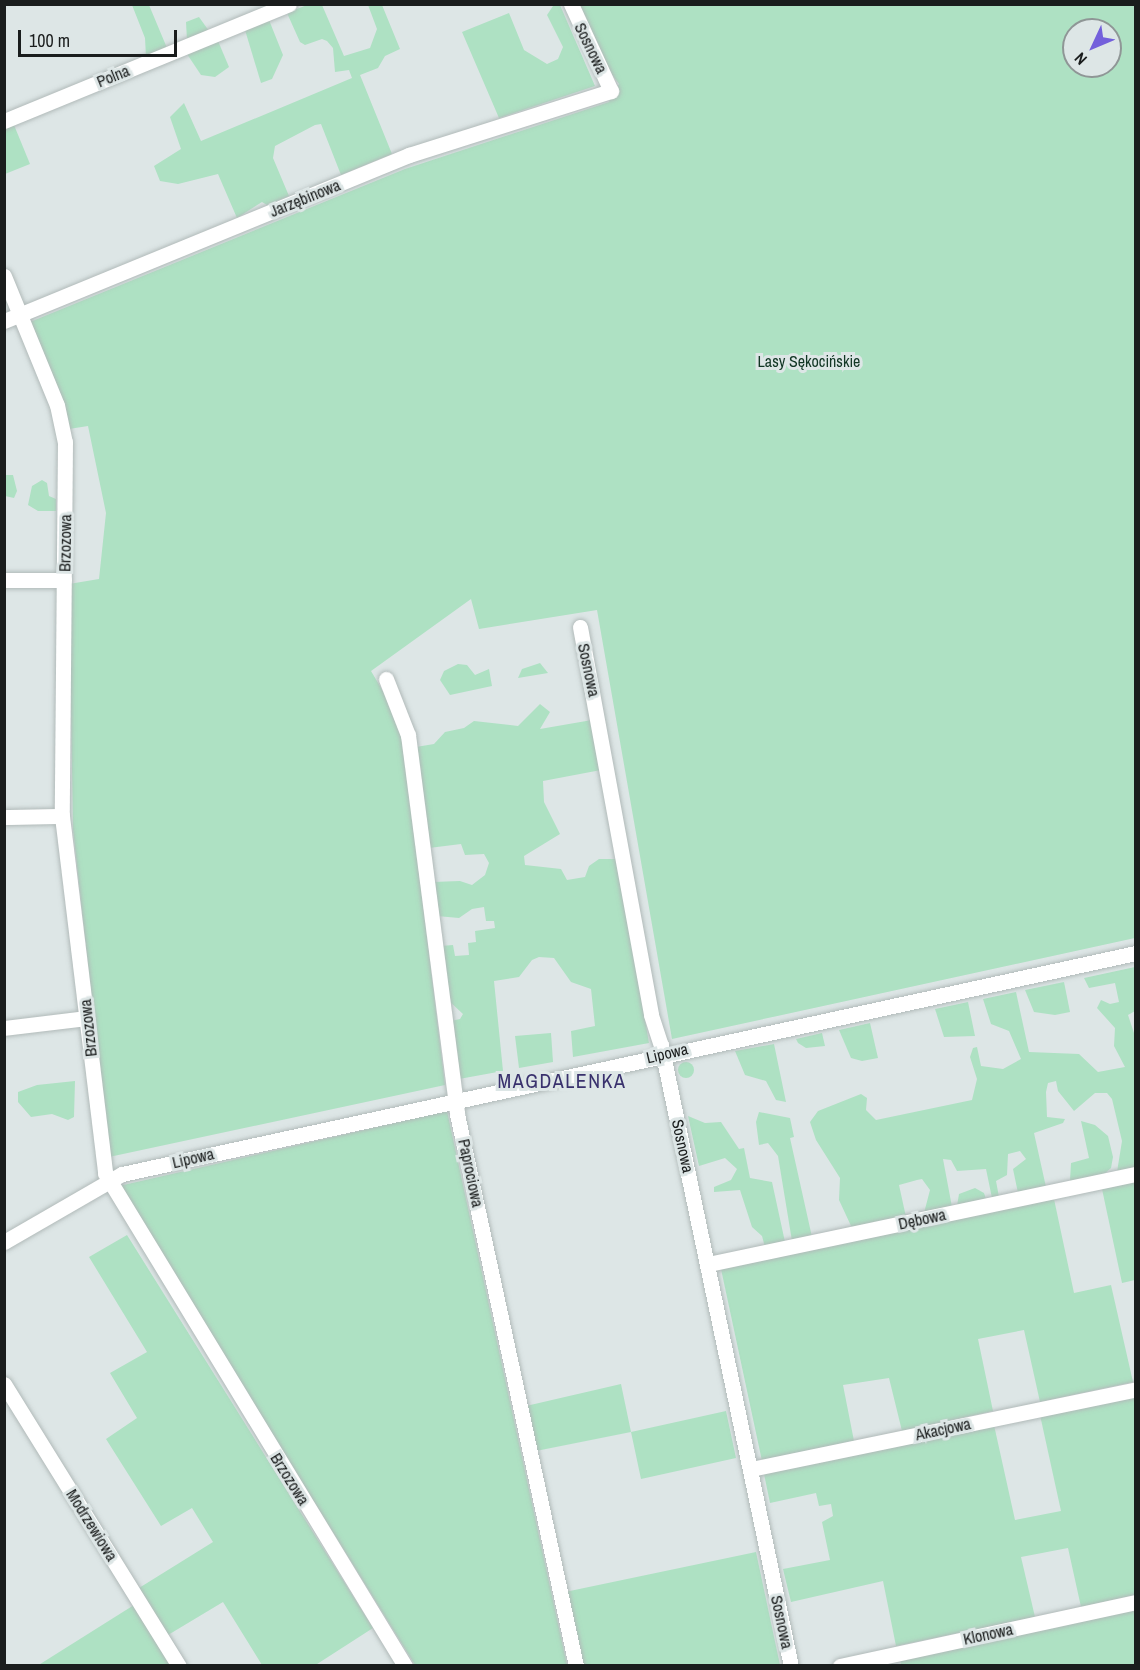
<!DOCTYPE html>
<meta charset="utf-8">
<style>
body{margin:0}
#map{position:relative;width:1140px;height:1670px;overflow:hidden;background:#dde6e6;font-family:"Archivo Narrow",sans-serif}
div>[style]{position:absolute}
[style*='--x']{left:calc(var(--x)*1px);top:calc(var(--y)*1px);width:calc(var(--w)*1px);rotate:calc(var(--a)*1deg)}
.green>*{inset:0;background:#aee1c3}
.round{border-radius:50%}
.roads{filter:drop-shadow(0 0 2px #b1bab9) drop-shadow(0 0 2px #b1bab9)}
.minor>*{height:15px;margin:-7.5px;padding:0 7.5px;transform-origin:7.5px;border-radius:7.5px;background:#fff}
span{translate:-50% -50%;white-space:nowrap;text-align:center;line-height:1.15;-webkit-text-stroke:6px #dde6e6;paint-order:stroke}
.street-label{font-size:16px;color:#1a1d1d}
.park-label{font-size:16px;color:#113624}
.quarter-label{font-size:20px;color:#39316d;letter-spacing:1.5px}
.frame{position:absolute;inset:0;border:6px solid #1a1d1d;pointer-events:none}
.north{position:absolute;left:1062px;top:18px;width:60px;height:60px;box-sizing:border-box;background:#dde6e6;border:2px solid #8f9696;border-radius:50%;rotate:226deg;font-size:16px;font-weight:700;line-height:24px;text-align:center;color:#1a1d1d}
.north::after{content:'';display:block;margin:auto;width:21px;height:27px;background:#7360db;clip-path:polygon(50% 0,100% 100%,50% 72%,0 100%)}
.scale{position:absolute;left:18px;top:30px;width:159px;height:27px;box-sizing:border-box;border:3px solid #1a1d1d;border-top:0;padding-left:8px;font-size:18px;line-height:21px;white-space:nowrap;color:#1a1d1d;-webkit-text-stroke:4px #dde6e6;paint-order:stroke}
</style>
<div id="map">
<div class="green">
<div style="clip-path:polygon(132px 5px,149px 5px,167px 48px,146px 57px,145px 38px)"></div>
<div style="clip-path:polygon(307px 5px,322px 5px,344px 56px,370px 48px,377px 29px,368px 5px,382px 5px,400px 49px,385px 56px,378px 68px,360px 75px,392px 154px,341px 175px,321px 124px,315px 125px,275px 146px,273px 158px,289px 196px,267px 205px,262px 202px,237px 218px,218px 174px,178px 184px,160px 181px,154px 166px,181px 149px,170px 117px,184px 103px,201px 141px,352px 78px,349px 70px,335px 72px,333px 48px,327px 41px,322px 39px,305px 45px,300px 42px,287px 13px)"></div>
<div style="clip-path:polygon(560px 5px,595px 86px,499px 118px,462px 32px,509px 13px,524px 50px,547px 64px,558px 59px,563px 47px,547px 15px,553px 6px)"></div>
<div style="clip-path:polygon(evenodd,579px 5px,1135px 5px,1135px 938px,672px 1039px,597px 610px,479px 629px,471px 599px,371px 671px,394px 710px,404px 748px,445px 1085px,109px 1157px,73px 829px,69px 584px,99px 579px,106px 513px,88px 426px,69px 429px,30px 322px,405px 169px,609px 102px,619px 84px,603px 62px,579px 5px,1074px 30px,1110px 30px,1110px 66px,1074px 66px,1074px 30px)"></div>
<div style="clip-path:polygon(199px 17px,209px 31px,187px 40px,186px 22px)"></div>
<div style="clip-path:polygon(269px 20px,283px 55px,272px 79px,261px 83px,245px 30px)"></div>
<div style="clip-path:polygon(218px 41px,229px 67px,215px 77px,201px 75px,187px 54px)"></div>
<div style="clip-path:polygon(14px 125px,30px 164px,5px 174px,5px 129px)"></div>
<div style="clip-path:polygon(5px 475px,13px 475px,17px 491px,14px 498px,5px 496px)"></div>
<div style="clip-path:polygon(42px 480px,47px 483px,49px 496px,56px 499px,56px 511px,38px 511px,28px 505px,32px 486px)"></div>
<div style="clip-path:polygon(540px 663px,548px 673px,518px 678px,522px 669px)"></div>
<div style="clip-path:polygon(458px 664px,467px 665px,475px 675px,489px 669px,492px 686px,450px 695px,440px 680px,444px 671px)"></div>
<div style="clip-path:polygon(540px 704px,550px 712px,540px 729px,592px 720px,601px 770px,543px 781px,544px 802px,560px 834px,524px 856px,525px 865px,561px 869px,567px 880px,585px 877px,589px 866px,599px 859px,617px 859px,649px 1043px,573px 1057px,571px 1031px,595px 1026px,591px 989px,571px 982px,554px 958px,539px 957px,532px 960px,519px 977px,494px 981px,503px 1071px,459px 1079px,451px 1021px,460px 1019px,463px 1014px,448px 1000px,441px 946px,453px 945px,455px 956px,469px 955px,468px 943px,476px 942px,475px 931px,495px 928px,494px 921px,486px 921px,484px 907px,472px 909px,459px 918px,437px 916px,433px 882px,460px 881px,472px 885px,485px 875px,489px 863px,484px 854px,465px 855px,461px 844px,429px 848px,416px 747px,434px 744px,445px 732px,464px 728px,474px 721px,518px 726px)"></div>
<div style="clip-path:polygon(1135px 967px,1135px 1011px,1128px 1015px,1135px 1036px,1135px 1168px,1117px 1172px,1122px 1141px,1112px 1099px,1107px 1093px,1095px 1093px,1074px 1111px,1058px 1091px,1056px 1081px,1048px 1083px,1046px 1092px,1047px 1117px,1065px 1119px,1063px 1123px,1034px 1133px,1046px 1187px,1018px 1193px,1013px 1169px,1026px 1159px,1020px 1151px,1008px 1154px,1007px 1175px,996px 1181px,999px 1197px,992px 1198px,986px 1169px,957px 1171px,951px 1160px,943px 1159px,952px 1207px,924px 1213px,930px 1190px,922px 1179px,917px 1180px,899px 1185px,906px 1217px,852px 1228px,839px 1200px,840px 1178px,816px 1140px,810px 1122px,818px 1111px,861px 1094px,867px 1098px,866px 1110px,876px 1120px,972px 1100px,977px 1079px,970px 1057px,973px 1048px,977px 1047px,981px 1066px,1003px 1069px,1021px 1059px,1009px 1031px,991px 1024px,983px 999px,1016px 992px,1029px 1052px,1079px 1054px,1098px 1072px,1125px 1067px,1114px 1046px,1115px 1028px,1097px 1008px,1101px 1000px,1110px 1004px,1119px 1002px,1115px 983px,1089px 988px,1084px 978px)"></div>
<div style="clip-path:polygon(1064px 982px,1070px 1012px,1055px 1015px,1034px 1012px,1025px 990px)"></div>
<div style="clip-path:polygon(968px 1002px,975px 1036px,944px 1037px,935px 1009px)"></div>
<div style="clip-path:polygon(870px 1023px,878px 1058px,862px 1061px,851px 1058px,839px 1030px)"></div>
<div style="clip-path:polygon(551px 1033px,553px 1062px,519px 1068px,515px 1036px)"></div>
<div style="clip-path:polygon(822px 1033px,825px 1046px,806px 1048px,798px 1043px,796px 1039px)"></div>
<div style="clip-path:polygon(774px 1044px,786px 1102px,776px 1100px,766px 1081px,745px 1075px,735px 1051px)"></div>
<div class="round" style="left:678px;top:1062px;width:16px;height:16px"></div>
<div style="clip-path:polygon(75px 1081px,74px 1117px,68px 1120px,52px 1114px,31px 1117px,18px 1102px,18px 1092px,37px 1085px)"></div>
<div style="clip-path:polygon(447px 1111px,567px 1665px,415px 1665px,119px 1186px)"></div>
<div style="clip-path:polygon(759px 1112px,790px 1118px,794px 1137px,790px 1138px,812px 1237px,792px 1241px,778px 1156px,768px 1143px,759px 1145px,756px 1122px)"></div>
<div style="clip-path:polygon(688px 1116px,705px 1123px,721px 1122px,739px 1149px,744px 1148px,750px 1178px,772px 1182px,785px 1242px,765px 1247px,762px 1236px,752px 1227px,740px 1190px,714px 1192px,714px 1187px,731px 1180px,737px 1169px,725px 1158px,699px 1166px)"></div>
<div style="clip-path:polygon(1081px 1121px,1095px 1125px,1108px 1136px,1113px 1157px,1111px 1168px,1103px 1175px,1070px 1181px,1071px 1163px,1089px 1158px)"></div>
<div style="clip-path:polygon(1135px 1182px,1135px 1280px,1122px 1283px,1102px 1189px)"></div>
<div style="clip-path:polygon(975px 1188px,984px 1193px,986px 1199px,957px 1206px,959px 1194px)"></div>
<div style="clip-path:polygon(1054px 1199px,1074px 1293px,1111px 1285px,1133px 1382px,1040px 1402px,1024px 1330px,978px 1339px,993px 1411px,902px 1431px,889px 1378px,843px 1385px,854px 1441px,762px 1461px,721px 1269px)"></div>
<div style="clip-path:polygon(127px 1235px,373px 1628px,314px 1666px,262px 1665px,223px 1602px,168px 1635px,139px 1588px,213px 1542px,192px 1508px,161px 1526px,106px 1439px,137px 1418px,110px 1373px,147px 1352px,89px 1257px)"></div>
<div style="clip-path:polygon(621px 1384px,631px 1432px,726px 1411px,736px 1458px,641px 1479px,631px 1432px,536px 1451px,526px 1406px)"></div>
<div style="clip-path:polygon(1135px 1395px,1135px 1595px,1081px 1607px,1068px 1548px,1021px 1557px,1035px 1617px,896px 1646px,883px 1581px,791px 1602px,783px 1569px,830px 1560px,822px 1522px,833px 1516px,831px 1504px,819px 1506px,816px 1493px,770px 1503px,764px 1474px,994px 1425px,1015px 1520px,1061px 1511px,1040px 1415px)"></div>
<div style="clip-path:polygon(756px 1552px,780px 1665px,581px 1665px,565px 1592px)"></div>
<div style="clip-path:polygon(134px 1605px,171px 1666px,37px 1666px)"></div>
<div style="clip-path:polygon(1135px 1609px,1135px 1665px,901px 1666px,900px 1658px)"></div>
</div>
<div class="roads">
<div class="minor">
<div style="--x:4;--y:121;--w:308;--a:-22.3"></div>
<div style="--x:4;--y:276;--w:139;--a:67.7"></div>
<div style="--x:57;--y:405;--w:38;--a:78"></div>
<div style="--x:65;--y:442;--w:374;--a:90.5"></div>
<div style="--x:62;--y:816;--w:360;--a:83.1"></div>
<div style="--x:105;--y:1173;--w:577;--a:58.68"></div>
<div style="--x:4;--y:321;--w:438;--a:-22.3"></div>
<div style="--x:409;--y:155;--w:212;--a:-17.6"></div>
<div style="--x:611;--y:91;--w:96;--a:-114.7"></div>
<div style="--x:4;--y:580;--w:60;--a:0"></div>
<div style="--x:580;--y:627;--w:394;--a:79.6"></div>
<div style="--x:651;--y:1015;--w:32;--a:72"></div>
<div style="--x:661;--y:1045;--w:634;--a:78.18"></div>
<div style="--x:386;--y:679;--w:60;--a:68.6"></div>
<div style="--x:408;--y:735;--w:382;--a:82.6"></div>
<div style="--x:457;--y:1114;--w:565;--a:77.83"></div>
<div style="--x:4;--y:817;--w:58;--a:-1"></div>
<div style="--x:4;--y:1028;--w:84;--a:-6.9"></div>
<div style="--x:4;--y:1242;--w:136;--a:-30"></div>
<div style="--x:122;--y:1174;--w:1038;--a:-12.3"></div>
<div style="--x:708;--y:1264;--w:437;--a:-11.9"></div>
<div style="--x:4;--y:1384;--w:332;--a:58.2"></div>
<div style="--x:751;--y:1469;--w:393;--a:-11.7"></div>
<div style="--x:840;--y:1666;--w:303;--a:-12.2"></div>
</div>
</div>
<div class="street-label">
<span style="left:591px;top:48px;rotate:64deg">Sosnowa</span>
<span style="left:113px;top:76px;rotate:-22deg">Polna</span>
<span style="left:305px;top:198px;rotate:-22deg">Jarzębinowa</span>
<span style="left:65px;top:543px;rotate:-89deg">Brzozowa</span>
<span style="left:589px;top:670px;rotate:78deg">Sosnowa</span>
<span style="left:88px;top:1028px;rotate:-96deg">Brzozowa</span>
<span style="left:667px;top:1053px;rotate:-13deg">Lipowa</span>
<span style="left:683px;top:1146px;rotate:78deg">Sosnowa</span>
<span style="left:193px;top:1158px;rotate:-13deg">Lipowa</span>
<span style="left:471px;top:1173px;rotate:78deg">Paprociowa</span>
<span style="left:922px;top:1219px;rotate:-12deg">Dębowa</span>
<span style="left:943px;top:1429px;rotate:-12deg">Akacjowa</span>
<span style="left:290px;top:1479px;rotate:58deg">Brzozowa</span>
<span style="left:92px;top:1525px;rotate:58deg">Modrzewiowa</span>
<span style="left:782px;top:1622px;rotate:78deg">Sosnowa</span>
<span style="left:988px;top:1634px;rotate:-12deg">Klonowa</span>
</div>
<div class="park-label">
<span style="left:809px;top:361px">Lasy Sękocińskie</span>
</div>
<div class="quarter-label">
<span style="left:562px;top:1080px">MAGDALENKA</span>
</div>
<div class="frame"></div>
<div class="north">N</div>
<div class="scale">100 m</div>
</div>
